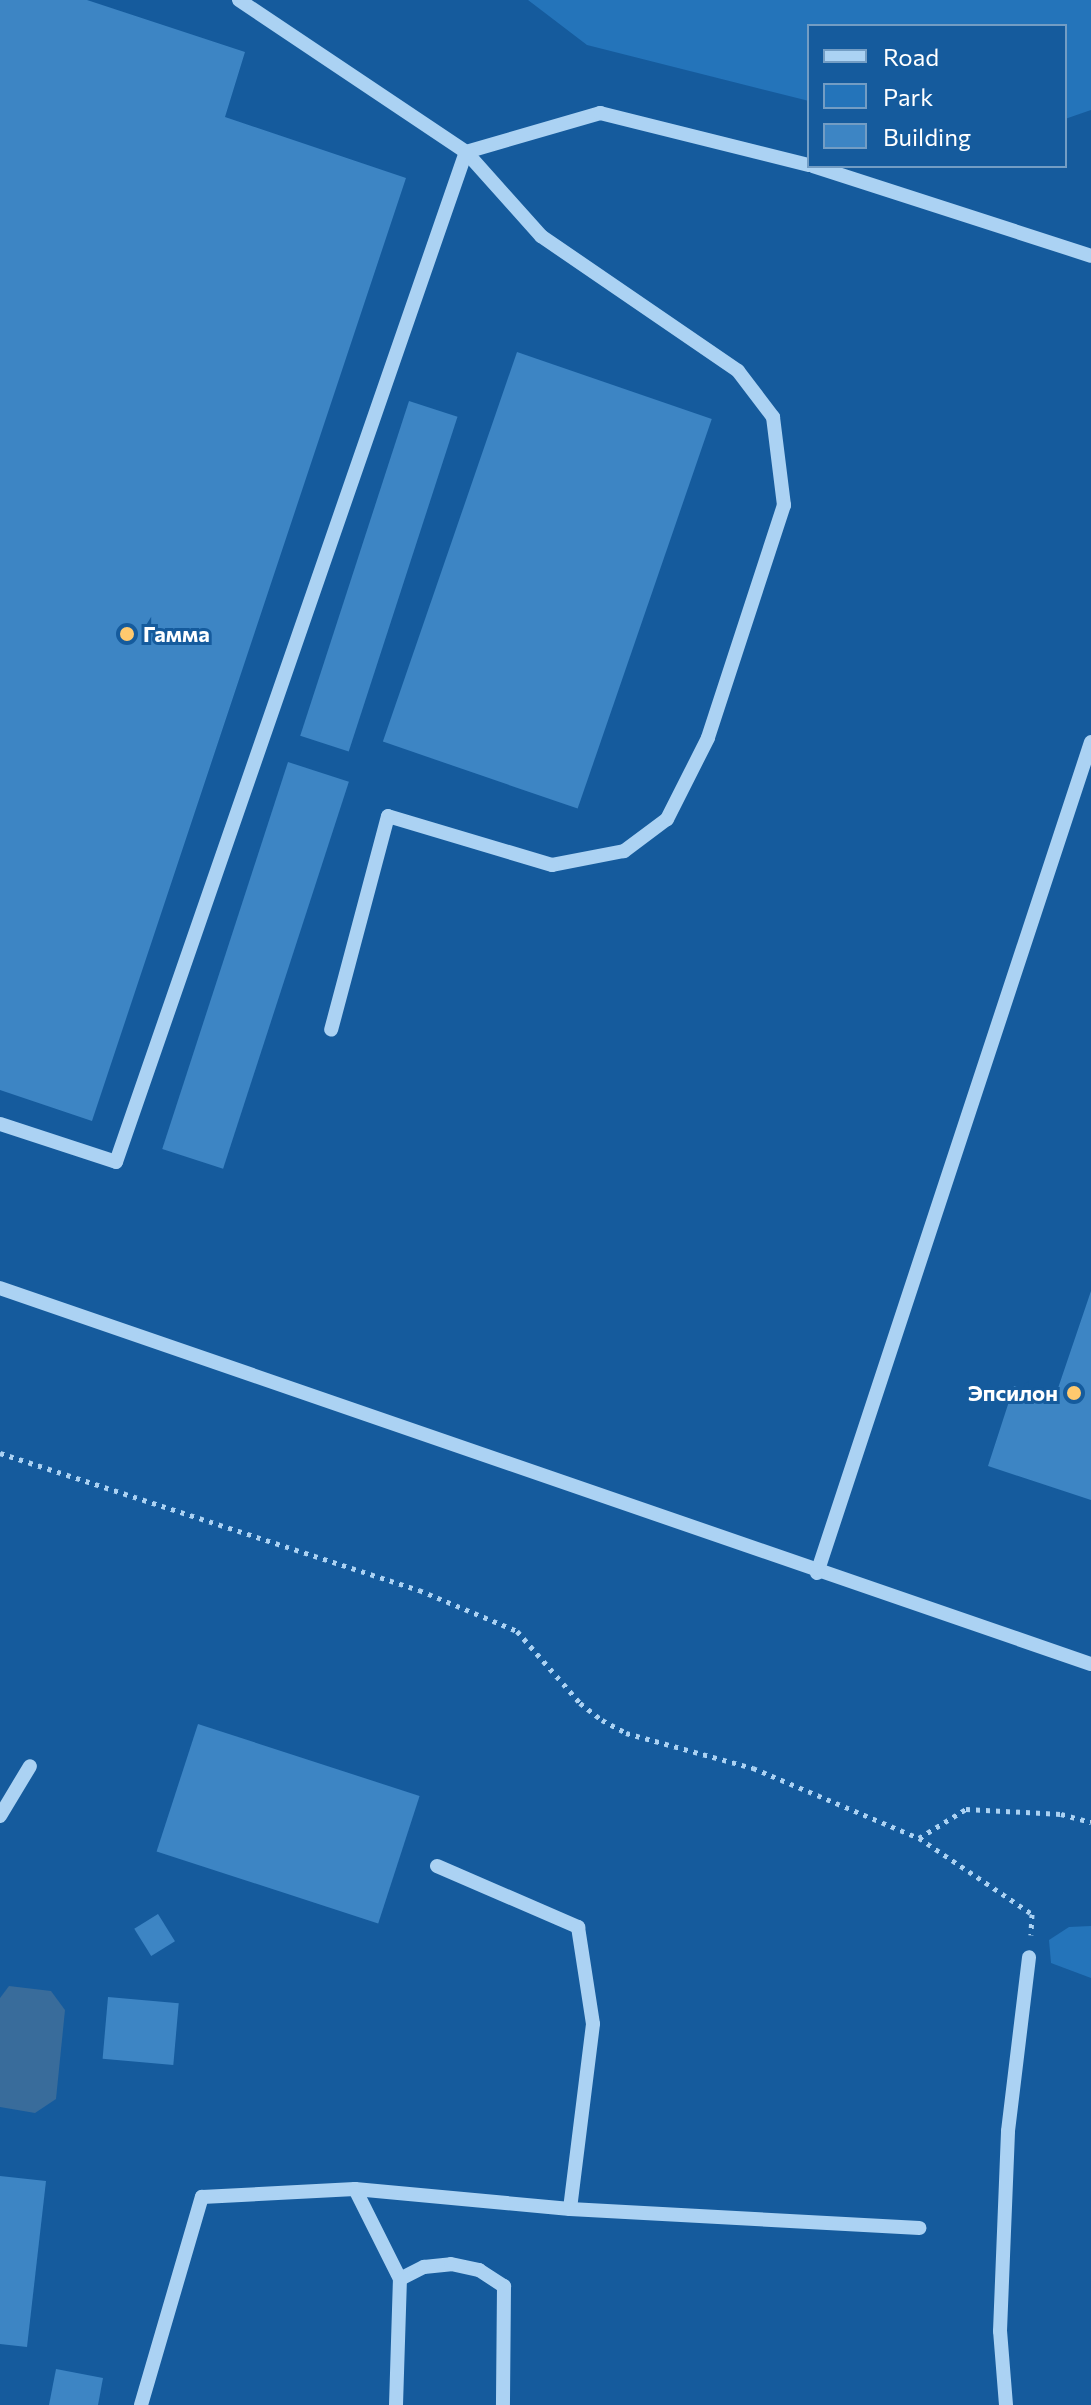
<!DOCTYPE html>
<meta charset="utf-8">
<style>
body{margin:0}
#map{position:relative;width:1091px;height:2405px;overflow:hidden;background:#155b9d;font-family:Commissioner,sans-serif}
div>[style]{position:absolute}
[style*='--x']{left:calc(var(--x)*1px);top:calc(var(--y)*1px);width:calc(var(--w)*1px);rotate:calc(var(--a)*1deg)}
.green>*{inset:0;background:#2474ba}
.water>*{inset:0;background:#396c9b}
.building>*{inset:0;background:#3d85c4;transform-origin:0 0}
.path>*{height:5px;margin-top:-2.5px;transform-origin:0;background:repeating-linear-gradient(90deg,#abd2f3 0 4px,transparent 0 10px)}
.minor>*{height:14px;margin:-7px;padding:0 7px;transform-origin:7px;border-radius:7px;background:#abd2f3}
.dots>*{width:22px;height:22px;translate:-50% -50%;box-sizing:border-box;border:4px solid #155b9d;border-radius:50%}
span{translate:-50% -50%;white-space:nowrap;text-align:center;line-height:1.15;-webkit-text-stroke:6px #155b9d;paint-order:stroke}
.poi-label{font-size:22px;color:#fff;font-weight:700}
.left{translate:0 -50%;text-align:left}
.right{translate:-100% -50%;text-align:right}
.legend{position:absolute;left:807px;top:24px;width:260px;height:144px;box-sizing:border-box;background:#155b9d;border:2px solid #739dc4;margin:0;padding:10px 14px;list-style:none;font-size:24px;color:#fff}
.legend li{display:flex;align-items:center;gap:16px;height:40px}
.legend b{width:40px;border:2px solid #739dc4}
</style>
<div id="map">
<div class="green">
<div style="clip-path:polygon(528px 0,1091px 0,1091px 110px,1065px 119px,1065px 26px,809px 26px,809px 101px,587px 45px)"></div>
<div style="clip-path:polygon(1091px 1926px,1091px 1978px,1051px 1963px,1049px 1940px,1069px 1927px)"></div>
</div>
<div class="water">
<div style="clip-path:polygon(9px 1986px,51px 1991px,65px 2010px,56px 2099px,35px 2113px,0 2107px,0 1998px)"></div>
</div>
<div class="building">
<div style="clip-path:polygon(0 0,87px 0,245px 52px,225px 117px,406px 178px,92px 1121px,0 1090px)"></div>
<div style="left:517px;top:352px;width:206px;height:412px;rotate:19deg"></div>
<div style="left:409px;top:401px;width:51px;height:352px;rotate:18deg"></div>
<div style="left:288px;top:762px;width:64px;height:407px;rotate:18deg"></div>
<div style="clip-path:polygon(1091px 1291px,1091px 1500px,988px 1466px,1014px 1386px,1054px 1400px)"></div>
<div style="left:198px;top:1724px;width:233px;height:134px;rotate:18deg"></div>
<div style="left:158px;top:1914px;width:32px;height:28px;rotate:58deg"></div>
<div style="left:108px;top:1997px;width:71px;height:62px;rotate:5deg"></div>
<div style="clip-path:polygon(0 2176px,46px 2181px,27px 2347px,0 2344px)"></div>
<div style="clip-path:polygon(56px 2369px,103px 2378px,98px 2405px,49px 2405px)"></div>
</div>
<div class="path">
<div style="--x:0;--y:1453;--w:441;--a:18.1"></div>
<div style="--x:419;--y:1590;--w:106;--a:22.7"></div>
<div style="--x:517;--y:1631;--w:96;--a:48.8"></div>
<div style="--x:580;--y:1703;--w:28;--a:38"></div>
<div style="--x:602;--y:1720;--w:27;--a:28"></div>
<div style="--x:626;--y:1733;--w:132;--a:15.4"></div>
<div style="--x:753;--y:1768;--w:180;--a:22.9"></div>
<div style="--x:919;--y:1838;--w:136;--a:33.9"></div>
<div style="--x:1032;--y:1914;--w:21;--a:93"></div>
<div style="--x:919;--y:1838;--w:55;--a:-31.7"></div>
<div style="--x:966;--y:1809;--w:95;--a:3"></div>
<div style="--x:1061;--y:1814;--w:31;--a:15"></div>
</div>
<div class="minor">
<div style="--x:239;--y:0;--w:273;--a:33.8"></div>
<div style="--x:466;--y:152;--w:113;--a:48.2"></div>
<div style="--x:541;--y:236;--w:239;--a:34.4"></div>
<div style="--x:738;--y:371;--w:58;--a:52.7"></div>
<div style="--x:773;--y:417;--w:89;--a:82.9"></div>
<div style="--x:784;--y:505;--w:245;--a:108.1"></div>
<div style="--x:708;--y:738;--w:91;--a:116.8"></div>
<div style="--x:667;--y:819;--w:54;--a:143.3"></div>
<div style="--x:624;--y:851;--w:73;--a:169"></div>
<div style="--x:552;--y:865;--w:171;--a:-163.4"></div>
<div style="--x:388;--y:816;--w:221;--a:104.9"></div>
<div style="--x:466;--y:152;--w:140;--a:-16.2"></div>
<div style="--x:600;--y:113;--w:215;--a:14"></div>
<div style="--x:813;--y:166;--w:292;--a:17.9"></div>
<div style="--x:0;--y:1124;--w:122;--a:18.1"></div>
<div style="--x:116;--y:1162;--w:1069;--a:-70.89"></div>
<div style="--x:0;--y:1288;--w:1154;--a:19.02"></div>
<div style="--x:817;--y:1573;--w:875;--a:-71.75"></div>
<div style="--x:0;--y:1816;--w:58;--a:-59"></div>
<div style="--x:437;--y:1866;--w:154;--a:23.4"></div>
<div style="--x:578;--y:1927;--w:98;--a:81.2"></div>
<div style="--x:593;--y:2024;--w:186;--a:97.1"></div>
<div style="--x:355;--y:2189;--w:101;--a:63.4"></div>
<div style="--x:141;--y:2405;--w:217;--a:-73.7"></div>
<div style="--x:202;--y:2197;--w:153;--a:-3"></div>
<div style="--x:355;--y:2189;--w:216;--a:5.3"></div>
<div style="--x:570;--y:2209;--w:350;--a:3.1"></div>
<div style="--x:396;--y:2405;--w:126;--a:-88.2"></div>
<div style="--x:400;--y:2279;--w:27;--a:-27"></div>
<div style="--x:424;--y:2267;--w:27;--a:-6"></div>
<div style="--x:451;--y:2264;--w:29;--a:12"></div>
<div style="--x:479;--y:2270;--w:30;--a:33"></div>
<div style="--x:504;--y:2286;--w:119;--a:90.5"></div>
<div style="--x:1006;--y:2405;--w:74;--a:-94.6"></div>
<div style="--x:1000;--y:2331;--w:200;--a:-87.7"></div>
<div style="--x:1008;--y:2131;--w:175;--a:-83.1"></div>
</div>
<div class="dots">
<div style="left:127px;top:634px;background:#ffc96e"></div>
<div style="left:1074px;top:1393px;background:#ffc96e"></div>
</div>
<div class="poi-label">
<span class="left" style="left:143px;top:634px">Гамма</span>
<span class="right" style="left:1058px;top:1393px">Эпсилон</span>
</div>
<ul class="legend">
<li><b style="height:10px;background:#abd2f3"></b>Road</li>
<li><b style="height:22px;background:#2474ba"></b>Park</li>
<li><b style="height:22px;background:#3d85c4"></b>Building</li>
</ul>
</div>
